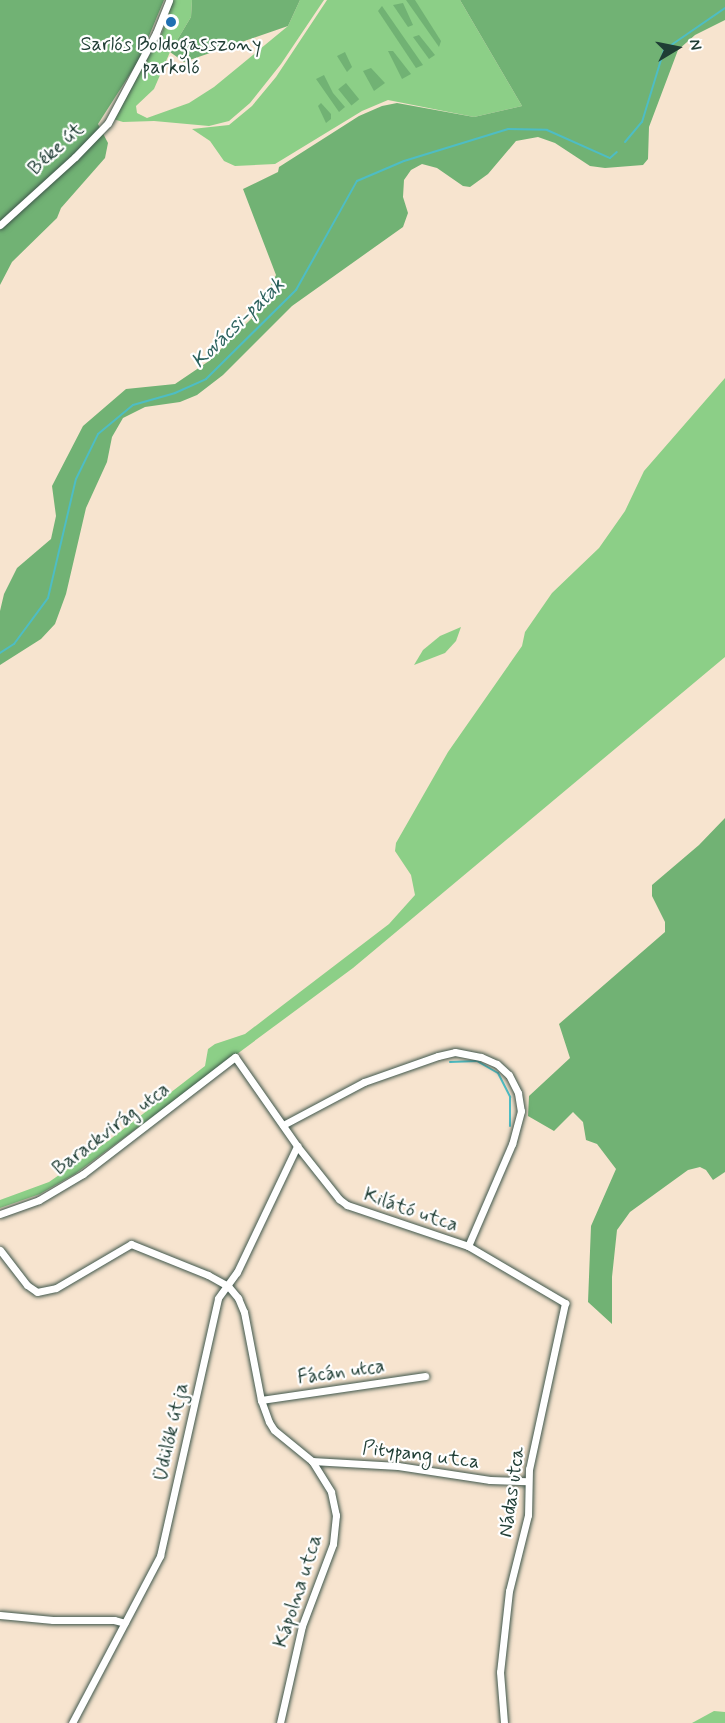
<!DOCTYPE html>
<meta charset="utf-8">
<style>
body{margin:0}
#map{position:relative;width:725px;height:1723px;overflow:hidden;background:#f7e4cf;font-family:Mynerve,sans-serif}
div>[style]{position:absolute}
[style*='--x']{left:calc(var(--x)*1px);top:calc(var(--y)*1px);width:calc(var(--w)*1px);rotate:calc(var(--a)*1deg)}
.green>*{inset:0;background:#8ccf87}
.forest>*{inset:0;background:#71b274;transform-origin:0 0}
.stream>*{height:2px;margin:-1px;padding:0 1px;transform-origin:1px;border-radius:1px;background:#4ebdc4}
.roads{filter:drop-shadow(0 0 2px #3f564b) drop-shadow(0 0 2px #3f564b)}
.street>*{height:7px;margin:-3.5px;padding:0 3.5px;transform-origin:3.5px;border-radius:3.5px;background:#fff}
.dots>*{width:16px;height:16px;translate:-50% -50%;box-sizing:border-box;border:3px solid #fff;border-radius:50%}
span{translate:-50% -50%;white-space:nowrap;text-align:center;line-height:1.15;-webkit-text-stroke:4.5px #fff;paint-order:stroke}
.poi-label{font-size:20px;color:#1f3d34}
.street-label{font-size:20px;color:#1f3d34}
.water-label{font-size:21px;color:#2d635f;font-style:italic}
.north{position:absolute;left:647px;top:18px;width:60px;height:60px;-webkit-text-stroke:4px #fff;paint-order:stroke;rotate:80deg;font-size:16px;font-weight:700;line-height:24px;text-align:center;color:#1f3d34}
.north::after{content:'';display:block;margin:auto;width:21px;height:27px;background:#1f3d34;clip-path:polygon(50% 0,100% 100%,50% 72%,0 100%)}
</style>
<div id="map">
<div class="green">
<div style="clip-path:polygon(173px 0,192px 0,191px 17px,170px 52px,154px 89px,136px 106px,137px 113px,147px 118px,189px 103px,214px 87px,288px 26px,300px 0,324px 0,281px 64px,250px 103px,229px 121px,209px 126px,154px 121px,123px 122px,113px 119px,162px 33px)"></div>
<div style="clip-path:polygon(327px 0,460px 0,522px 106px,474px 117px,388px 100px,362px 111px,275px 164px,235px 166px,224px 161px,210px 141px,192px 129px,229px 125px,252px 106px,276px 77px)"></div>
<div style="clip-path:polygon(725px 378px,725px 657px,353px 968px,75px 1174px,40px 1194px,0 1208px,0 1200px,49px 1182px,108px 1141px,205px 1066px,208px 1049px,215px 1044px,245px 1034px,389px 924px,415px 895px,411px 875px,395px 851px,396px 843px,448px 752px,522px 646px,525px 632px,552px 593px,599px 548px,625px 511px,644px 471px)"></div>
<div style="clip-path:polygon(461px 627px,456px 641px,445px 653px,414px 665px,423px 650px,440px 636px)"></div>
<div style="clip-path:polygon(714px 1711px,725px 1712px,725px 1723px,692px 1723px)"></div>
</div>
<div class="forest">
<div style="clip-path:polygon(0 0,164px 0,139px 60px,98px 124px,108px 143px,105px 158px,61px 208px,57px 218px,12px 262px,0 285px)"></div>
<div style="clip-path:polygon(192px 0,300px 0,288px 26px,184px 62px,170px 52px,191px 17px)"></div>
<div style="clip-path:polygon(406px 0,415px 0,441px 41px,439px 47px)"></div>
<div style="clip-path:polygon(460px 0,725px 0,725px 20px,695px 35px,678px 50px,649px 127px,648px 159px,643px 165px,605px 168px,590px 166px,555px 143px,538px 137px,516px 141px,488px 174px,470px 187px,463px 186px,437px 168px,422px 164px,411px 170px,404px 180px,403px 197px,408px 213px,403px 227px,292px 306px,223px 375px,197px 395px,180px 402px,145px 407px,123px 418px,112px 437px,107px 462px,86px 508px,66px 594px,55px 624px,41px 639px,0 665px,0 611px,4px 594px,17px 568px,51px 539px,56px 516px,52px 486px,83px 426px,126px 389px,175px 384px,209px 361px,257px 313px,276px 275px,243px 189px,278px 172px,279px 167px,359px 116px,382px 106px,397px 103px,474px 117px,522px 106px)"></div>
<div style="clip-path:polygon(403px 3px,413px 25px,408px 27px,393px 5px)"></div>
<div style="clip-path:polygon(382px 6px,423px 65px,416px 68px,378px 11px)"></div>
<div style="clip-path:polygon(419px 35px,435px 55px,429px 59px,413px 37px)"></div>
<div style="clip-path:polygon(388px 51px,393px 51px,411px 74px,402px 79px)"></div>
<div style="clip-path:polygon(345px 52px,352px 67px,347px 72px,337px 56px)"></div>
<div style="clip-path:polygon(371px 68px,385px 83px,374px 91px,363px 71px)"></div>
<div style="clip-path:polygon(324px 75px,333px 93px,345px 107px,339px 112px,316px 79px)"></div>
<div style="left:346px;top:83px;width:21px;height:10px;rotate:51deg"></div>
<div style="clip-path:polygon(321px 103px,331px 114px,331px 119px,326px 123px,318px 106px)"></div>
<div style="clip-path:polygon(725px 818px,725px 1172px,713px 1180px,706px 1170px,700px 1167px,688px 1170px,630px 1212px,617px 1230px,612px 1277px,612px 1324px,588px 1302px,591px 1226px,616px 1169px,597px 1144px,586px 1140px,583px 1122px,573px 1112px,554px 1131px,528px 1116px,529px 1096px,570px 1058px,559px 1024px,665px 932px,665px 922px,652px 896px,652px 885px,699px 845px)"></div>
</div>
<div class="stream">
<div style="--x:625;--y:142;--w:26;--a:-50"></div>
<div style="--x:642;--y:122;--w:75;--a:-73"></div>
<div style="--x:664;--y:50;--w:74;--a:-34.5"></div>
<div style="--x:0;--y:653;--w:17;--a:-33"></div>
<div style="--x:14;--y:644;--w:57;--a:-53.5"></div>
<div style="--x:48;--y:598;--w:122;--a:-76.8"></div>
<div style="--x:76;--y:479;--w:50;--a:-63.9"></div>
<div style="--x:98;--y:434;--w:45;--a:-39.6"></div>
<div style="--x:133;--y:405;--w:44;--a:-15.9"></div>
<div style="--x:175;--y:393;--w:34;--a:-24"></div>
<div style="--x:206;--y:379;--w:127;--a:-44.7"></div>
<div style="--x:296;--y:290;--w:125;--a:-60.8"></div>
<div style="--x:357;--y:181;--w:51;--a:-23.1"></div>
<div style="--x:404;--y:161;--w:109;--a:-17.1"></div>
<div style="--x:508;--y:129;--w:39;--a:1"></div>
<div style="--x:547;--y:130;--w:69;--a:24"></div>
<div style="--x:610;--y:158;--w:9;--a:-41"></div>
<div style="--x:450;--y:1062;--w:27;--a:-2"></div>
<div style="--x:477;--y:1061;--w:24;--a:30"></div>
<div style="--x:498;--y:1073;--w:27;--a:63"></div>
<div style="--x:510;--y:1097;--w:29;--a:90"></div>
</div>
<div class="roads">
<div class="street">
<div style="--x:0;--y:225;--w:101;--a:-42.2"></div>
<div style="--x:75;--y:157;--w:47;--a:-45.9"></div>
<div style="--x:108;--y:123;--w:102;--a:-61.9"></div>
<div style="--x:156;--y:33;--w:35;--a:-68"></div>
<div style="--x:283;--y:1125;--w:92;--a:-28"></div>
<div style="--x:364;--y:1082;--w:78;--a:-19.4"></div>
<div style="--x:438;--y:1056;--w:17;--a:-13"></div>
<div style="--x:455;--y:1052;--w:26;--a:11"></div>
<div style="--x:481;--y:1057;--w:17;--a:24"></div>
<div style="--x:497;--y:1064;--w:16;--a:43"></div>
<div style="--x:509;--y:1075;--w:20;--a:63"></div>
<div style="--x:518;--y:1093;--w:18;--a:81"></div>
<div style="--x:521;--y:1111;--w:34;--a:105"></div>
<div style="--x:512;--y:1144;--w:111;--a:113.3"></div>
<div style="--x:0;--y:1214;--w:41;--a:-19.7"></div>
<div style="--x:39;--y:1200;--w:51;--a:-30.6"></div>
<div style="--x:83;--y:1174;--w:192;--a:-37.6"></div>
<div style="--x:235;--y:1057;--w:108;--a:55.1"></div>
<div style="--x:297;--y:1146;--w:68;--a:51.6"></div>
<div style="--x:339;--y:1199;--w:10;--a:37"></div>
<div style="--x:347;--y:1205;--w:128;--a:18.7"></div>
<div style="--x:468;--y:1246;--w:113;--a:30.4"></div>
<div style="--x:565;--y:1303;--w:170;--a:102.2"></div>
<div style="--x:529;--y:1469;--w:46;--a:91.2"></div>
<div style="--x:528;--y:1515;--w:78;--a:104"></div>
<div style="--x:509;--y:1591;--w:81;--a:96.3"></div>
<div style="--x:500;--y:1672;--w:51;--a:85.5"></div>
<div style="--x:0;--y:1250;--w:44;--a:52.4"></div>
<div style="--x:27;--y:1285;--w:12;--a:35"></div>
<div style="--x:37;--y:1292;--w:19;--a:-12"></div>
<div style="--x:56;--y:1288;--w:87;--a:-30.4"></div>
<div style="--x:131;--y:1244;--w:83;--a:21.9"></div>
<div style="--x:208;--y:1275;--w:23;--a:29"></div>
<div style="--x:228;--y:1286;--w:16;--a:50"></div>
<div style="--x:238;--y:1298;--w:15;--a:67"></div>
<div style="--x:244;--y:1312;--w:90;--a:79.1"></div>
<div style="--x:261;--y:1400;--w:23;--a:70"></div>
<div style="--x:269;--y:1422;--w:9;--a:58"></div>
<div style="--x:274;--y:1430;--w:49;--a:39.2"></div>
<div style="--x:312;--y:1461;--w:36;--a:58"></div>
<div style="--x:331;--y:1492;--w:24;--a:78"></div>
<div style="--x:336;--y:1515;--w:29;--a:96"></div>
<div style="--x:333;--y:1544;--w:88;--a:110.7"></div>
<div style="--x:302;--y:1626;--w:99;--a:102.8"></div>
<div style="--x:261;--y:1400;--w:166;--a:-8.3"></div>
<div style="--x:312;--y:1461;--w:86;--a:3.3"></div>
<div style="--x:398;--y:1466;--w:93;--a:8.7"></div>
<div style="--x:490;--y:1480;--w:37;--a:2"></div>
<div style="--x:0;--y:1615;--w:53;--a:5.4"></div>
<div style="--x:53;--y:1620;--w:61;--a:0"></div>
<div style="--x:114;--y:1620;--w:11;--a:15"></div>
<div style="--x:72;--y:1723;--w:189;--a:-62.2"></div>
<div style="--x:160;--y:1556;--w:264;--a:-77.3"></div>
<div style="--x:218;--y:1298;--w:32;--a:-54"></div>
<div style="--x:237;--y:1272;--w:140;--a:-64.5"></div>
</div>
</div>
<div class="dots">
<div style="left:171px;top:22px;background:#1f6fb2"></div>
</div>
<div class="poi-label">
<span style="left:171px;top:56px">Sarlós Boldogasszony<br>parkoló</span>
</div>
<div class="street-label">
<span style="left:56px;top:149px;rotate:-43deg">Béke út</span>
<span style="left:111px;top:1129px;rotate:-37deg">Barackvirág utca</span>
<span style="left:411px;top:1210px;rotate:19deg">Kilátó utca</span>
<span style="left:341px;top:1372px;rotate:-8deg">Fácán utca</span>
<span style="left:171px;top:1432px;rotate:-77deg">Üdülők útja</span>
<span style="left:421px;top:1455px;rotate:7deg">Pitypang utca</span>
<span style="left:512px;top:1492px;rotate:-82deg">Nádas utca</span>
<span style="left:298px;top:1591px;rotate:-72deg">Kápolna utca</span>
</div>
<div class="water-label">
<span style="left:238px;top:323px;rotate:-44deg">Kovácsi-patak</span>
</div>
<div class="north">N</div>
</div>
